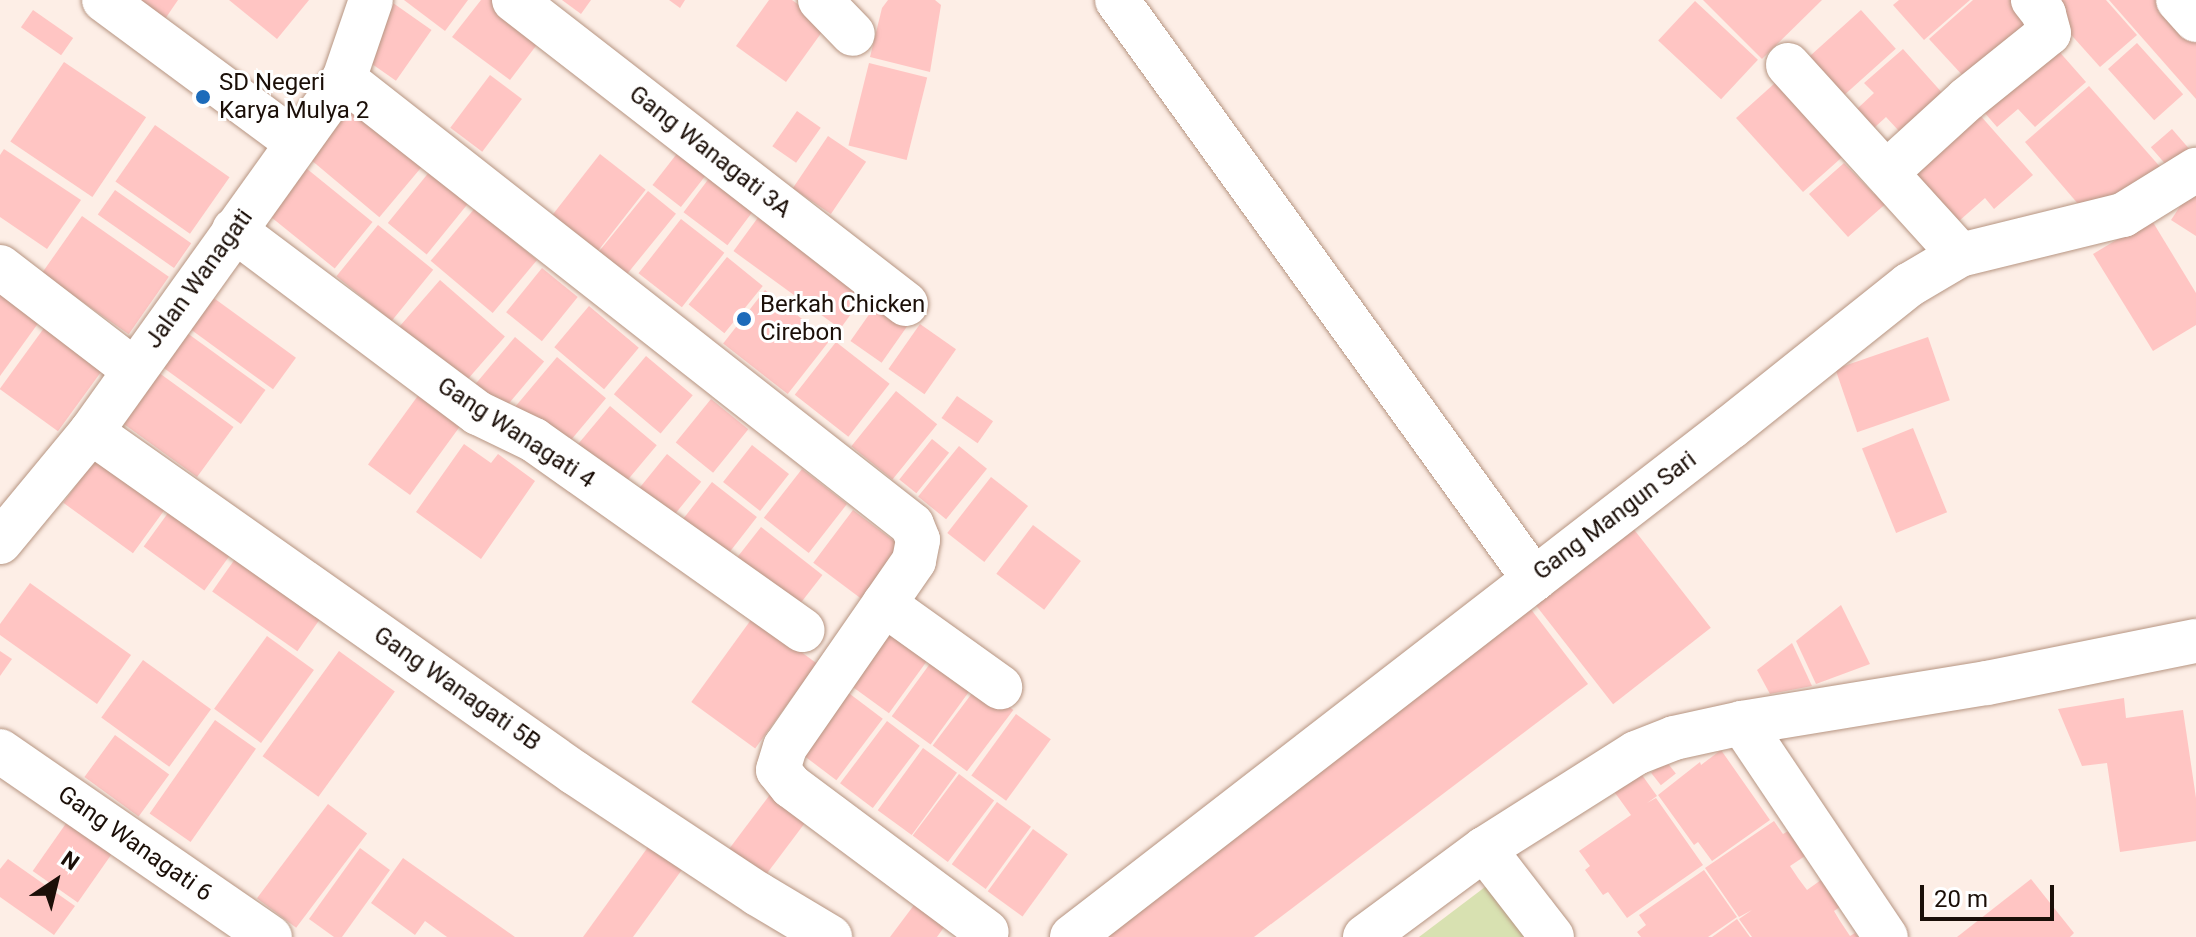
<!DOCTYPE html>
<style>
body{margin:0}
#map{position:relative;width:2196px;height:937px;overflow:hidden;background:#fdeee6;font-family:Roboto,sans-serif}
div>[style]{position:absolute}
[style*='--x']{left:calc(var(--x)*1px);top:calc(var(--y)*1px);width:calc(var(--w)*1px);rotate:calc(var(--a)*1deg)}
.green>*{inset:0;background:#d8e1b1}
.building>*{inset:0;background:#ffc5c3;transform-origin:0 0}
.roads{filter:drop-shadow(0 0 2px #b69582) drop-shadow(0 0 2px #b69582)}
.minor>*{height:44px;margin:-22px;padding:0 22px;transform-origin:22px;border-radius:22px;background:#fff}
.dots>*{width:22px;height:22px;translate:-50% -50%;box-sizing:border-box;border:4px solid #fff;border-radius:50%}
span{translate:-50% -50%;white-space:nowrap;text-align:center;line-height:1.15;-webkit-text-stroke:6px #fff;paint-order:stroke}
.poi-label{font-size:24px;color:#1b0f08}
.left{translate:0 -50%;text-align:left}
.street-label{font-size:24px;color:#1b0f08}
.north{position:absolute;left:16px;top:841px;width:80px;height:80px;-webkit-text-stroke:6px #fff;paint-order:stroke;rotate:35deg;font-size:22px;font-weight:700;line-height:32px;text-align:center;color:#1b0f08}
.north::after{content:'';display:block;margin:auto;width:28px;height:36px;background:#1b0f08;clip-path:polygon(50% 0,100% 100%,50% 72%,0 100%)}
.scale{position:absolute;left:1920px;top:885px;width:134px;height:36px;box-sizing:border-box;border:4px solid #1b0f08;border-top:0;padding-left:10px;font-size:24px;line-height:28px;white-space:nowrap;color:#1b0f08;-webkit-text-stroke:6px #fff;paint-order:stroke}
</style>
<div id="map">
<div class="green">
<div style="clip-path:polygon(1489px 884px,1528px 937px,1419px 937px)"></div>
</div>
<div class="building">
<div style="clip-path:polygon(115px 0,178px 0,165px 19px)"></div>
<div style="clip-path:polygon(229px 0,309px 0,277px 39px)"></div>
<div style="clip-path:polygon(404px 0,468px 0,445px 31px)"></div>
<div style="clip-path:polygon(481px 0,501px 0,545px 34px,510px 80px,452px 37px)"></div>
<div style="clip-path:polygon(562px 0,591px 0,581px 14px)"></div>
<div style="clip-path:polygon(669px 0,685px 0,680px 8px)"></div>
<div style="clip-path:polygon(769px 0,792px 0,827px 25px,786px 82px,736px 46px)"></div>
<div style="clip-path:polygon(888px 0,935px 0,941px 5px,930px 72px,870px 57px,882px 8px)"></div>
<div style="clip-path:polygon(1703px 0,1822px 0,1762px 59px)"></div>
<div style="clip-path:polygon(1899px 0,1970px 0,1924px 40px,1893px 5px)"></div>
<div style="clip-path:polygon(1973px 0,2022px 0,2047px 28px,1976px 90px,1929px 39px)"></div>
<div style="clip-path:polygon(2040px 0,2106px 0,2137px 35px,2100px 67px)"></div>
<div style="clip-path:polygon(2109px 0,2169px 0,2196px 31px,2196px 99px)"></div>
<div style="left:1695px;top:1px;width:86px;height:54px;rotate:43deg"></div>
<div style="left:393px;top:3px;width:47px;height:62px;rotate:35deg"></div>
<div style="left:33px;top:10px;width:49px;height:21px;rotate:35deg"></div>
<div style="left:1861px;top:10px;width:52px;height:78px;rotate:48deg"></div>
<div style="clip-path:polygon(2049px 40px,2086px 82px,2035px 127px,2018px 109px,1997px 127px,1977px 104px)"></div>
<div style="left:2137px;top:43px;width:69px;height:39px;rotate:48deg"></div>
<div style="clip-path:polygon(1903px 49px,1953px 105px,1910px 143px,1886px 117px,1874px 128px,1857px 109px,1874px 93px,1864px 83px)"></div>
<div style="left:64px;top:62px;width:99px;height:96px;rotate:34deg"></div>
<div style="left:869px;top:63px;width:60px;height:85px;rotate:14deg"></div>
<div style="left:490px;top:75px;width:40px;height:66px;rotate:37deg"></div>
<div style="clip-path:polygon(1775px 83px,1849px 151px,1803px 192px,1736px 118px)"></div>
<div style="clip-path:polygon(2089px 86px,2169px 177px,2079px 205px,2025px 142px)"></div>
<div style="clip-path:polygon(1971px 105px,2033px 175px,1994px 209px,1985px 198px,1959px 221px,1944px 204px,1932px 214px,1895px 172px)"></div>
<div style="left:354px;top:106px;width:91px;height:69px;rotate:40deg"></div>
<div style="left:797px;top:111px;width:29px;height:43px;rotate:35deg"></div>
<div style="left:155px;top:125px;width:91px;height:69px;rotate:35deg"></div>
<div style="left:2172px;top:129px;width:30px;height:28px;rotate:49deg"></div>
<div style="left:828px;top:136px;width:46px;height:63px;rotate:34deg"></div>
<div style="clip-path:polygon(4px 149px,81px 200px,47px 249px,0 217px,0 155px)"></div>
<div style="left:679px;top:151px;width:36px;height:43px;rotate:38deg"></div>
<div style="left:600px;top:154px;width:58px;height:77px;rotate:38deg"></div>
<div style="clip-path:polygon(1844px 163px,1874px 194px,1879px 189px,1890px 200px,1848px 237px,1809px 194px)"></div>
<div style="left:301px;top:164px;width:92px;height:60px;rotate:39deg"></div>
<div style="left:716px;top:169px;width:55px;height:54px;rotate:37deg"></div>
<div style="left:430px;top:171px;width:50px;height:67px;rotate:39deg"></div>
<div style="clip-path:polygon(2196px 182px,2196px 236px,2171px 220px)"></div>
<div style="left:115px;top:190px;width:93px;height:30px;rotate:35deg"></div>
<div style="left:648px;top:191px;width:36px;height:78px;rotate:39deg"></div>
<div style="left:767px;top:205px;width:132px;height:57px;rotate:36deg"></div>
<div style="left:475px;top:208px;width:81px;height:69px;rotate:40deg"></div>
<div style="left:82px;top:216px;width:106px;height:70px;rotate:35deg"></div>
<div style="left:681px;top:219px;width:55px;height:69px;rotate:38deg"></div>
<div style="clip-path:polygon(2151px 219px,2196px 293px,2196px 325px,2153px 351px,2093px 254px)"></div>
<div style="left:378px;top:225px;width:71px;height:66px;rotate:39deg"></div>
<div style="left:727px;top:257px;width:46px;height:61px;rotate:39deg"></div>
<div style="left:542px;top:268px;width:46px;height:57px;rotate:39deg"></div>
<div style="clip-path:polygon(0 277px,47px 311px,0 376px)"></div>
<div style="left:440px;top:280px;width:86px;height:70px;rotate:41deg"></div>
<div style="left:765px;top:290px;width:82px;height:68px;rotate:38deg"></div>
<div style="left:211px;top:296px;width:105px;height:39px;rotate:36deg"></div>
<div style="left:882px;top:296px;width:38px;height:55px;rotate:35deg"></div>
<div style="left:589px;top:306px;width:65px;height:54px;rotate:40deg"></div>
<div style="left:52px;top:317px;width:72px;height:89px;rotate:36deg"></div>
<div style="left:920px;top:324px;width:44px;height:55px;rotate:35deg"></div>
<div style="left:183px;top:330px;width:102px;height:42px;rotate:36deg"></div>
<div style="left:515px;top:337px;width:38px;height:66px;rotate:40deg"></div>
<div style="left:1928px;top:337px;width:67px;height:98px;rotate:71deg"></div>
<div style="left:836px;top:342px;width:68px;height:67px;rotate:38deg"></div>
<div style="left:646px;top:356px;width:61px;height:50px;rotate:40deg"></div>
<div style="left:557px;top:357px;width:64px;height:65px;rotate:40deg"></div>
<div style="left:151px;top:367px;width:102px;height:62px;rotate:36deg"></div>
<div style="left:425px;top:386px;width:52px;height:97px;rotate:36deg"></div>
<div style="left:896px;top:391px;width:53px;height:71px;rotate:39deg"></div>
<div style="left:957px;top:396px;width:44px;height:27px;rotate:35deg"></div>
<div style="left:711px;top:399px;width:48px;height:56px;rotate:39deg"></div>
<div style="left:610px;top:406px;width:61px;height:59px;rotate:40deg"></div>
<div style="left:1913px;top:428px;width:91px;height:55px;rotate:68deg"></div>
<div style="left:932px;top:439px;width:22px;height:52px;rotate:39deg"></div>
<div style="clip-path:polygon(464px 444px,491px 463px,498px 454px,535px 481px,481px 559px,416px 512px)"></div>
<div style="left:752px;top:445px;width:47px;height:47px;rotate:38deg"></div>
<div style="left:959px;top:446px;width:36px;height:65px;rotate:39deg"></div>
<div style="left:101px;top:451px;width:86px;height:64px;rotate:36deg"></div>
<div style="left:667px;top:454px;width:44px;height:55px;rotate:39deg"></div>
<div style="left:802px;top:469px;width:57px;height:62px;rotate:38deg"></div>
<div style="left:991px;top:477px;width:47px;height:71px;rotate:38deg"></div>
<div style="left:712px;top:482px;width:57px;height:62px;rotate:38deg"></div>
<div style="left:176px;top:502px;width:75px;height:55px;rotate:36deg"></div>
<div style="left:853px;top:510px;width:63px;height:66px;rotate:37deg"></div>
<div style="left:1033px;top:525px;width:60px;height:61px;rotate:37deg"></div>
<div style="left:761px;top:527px;width:78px;height:49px;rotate:38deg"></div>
<div style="left:1632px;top:527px;width:128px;height:124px;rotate:52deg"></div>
<div style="left:242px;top:549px;width:104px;height:52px;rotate:35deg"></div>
<div style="clip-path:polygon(30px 583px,131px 655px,97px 704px,0 635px,0 624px)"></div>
<div style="clip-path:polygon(1841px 605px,1870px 664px,1816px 684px,1796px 641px)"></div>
<div style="clip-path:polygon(1530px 608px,1588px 684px,1254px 937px,1096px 937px)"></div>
<div style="left:753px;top:617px;width:79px;height:105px;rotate:36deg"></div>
<div style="left:897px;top:624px;width:46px;height:77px;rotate:36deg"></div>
<div style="left:267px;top:636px;width:58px;height:90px;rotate:36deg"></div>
<div style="clip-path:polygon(1792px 643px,1812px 686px,1770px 694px,1757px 670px)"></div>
<div style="clip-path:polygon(0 651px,12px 659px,0 676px)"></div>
<div style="left:339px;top:651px;width:69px;height:130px;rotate:36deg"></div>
<div style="left:937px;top:654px;width:48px;height:77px;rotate:36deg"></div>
<div style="left:143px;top:660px;width:84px;height:71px;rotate:36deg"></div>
<div style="left:979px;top:684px;width:43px;height:77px;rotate:37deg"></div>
<div style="left:846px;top:691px;width:46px;height:77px;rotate:37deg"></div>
<div style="clip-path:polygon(2124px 698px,2126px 718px,2183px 710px,2196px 798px,2196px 841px,2120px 852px,2107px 763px,2082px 766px,2058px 709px)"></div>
<div style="left:1016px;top:714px;width:43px;height:76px;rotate:36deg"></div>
<div style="left:215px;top:720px;width:50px;height:114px;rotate:35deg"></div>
<div style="left:887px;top:721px;width:41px;height:78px;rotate:37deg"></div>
<div style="left:115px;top:735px;width:67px;height:52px;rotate:36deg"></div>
<div style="left:923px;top:748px;width:42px;height:77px;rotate:36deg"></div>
<div style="clip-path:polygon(1721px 750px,1770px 820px,1712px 861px,1698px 842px,1694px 845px,1658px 795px,1700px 762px,1701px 765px)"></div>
<div style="left:1666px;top:761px;width:16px;height:19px;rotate:52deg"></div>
<div style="clip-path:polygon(1637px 768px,1657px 796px,1647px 803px,1656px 798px,1703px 865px,1627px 918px,1608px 892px,1603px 895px,1585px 870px,1590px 866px,1579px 851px,1631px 815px,1613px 790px)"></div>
<div style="left:959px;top:774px;width:44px;height:77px;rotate:37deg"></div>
<div style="left:778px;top:784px;width:45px;height:81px;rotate:37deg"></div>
<div style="left:997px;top:802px;width:42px;height:77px;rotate:36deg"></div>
<div style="left:328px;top:804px;width:49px;height:118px;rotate:37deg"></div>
<div style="left:74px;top:812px;width:55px;height:72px;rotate:35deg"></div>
<div style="clip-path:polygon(1774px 821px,1783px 834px,1788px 831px,1805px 856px,1790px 866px,1798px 878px,1807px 890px,1821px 880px,1840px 907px,1834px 911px,1840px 921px,1850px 936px,1855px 933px,1858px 937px,1752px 937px,1739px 919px,1752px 910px,1739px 917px,1705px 868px)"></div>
<div style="left:1033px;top:829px;width:43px;height:77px;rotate:36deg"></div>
<div style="clip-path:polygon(656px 836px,689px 860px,633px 937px,583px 937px)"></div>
<div style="clip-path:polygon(360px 848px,390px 870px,342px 937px,334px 937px,309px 919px)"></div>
<div style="clip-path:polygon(403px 858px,515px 937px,447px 937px,425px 921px,415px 935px,371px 903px)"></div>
<div style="clip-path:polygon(8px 859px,75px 906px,54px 935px,0 897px,0 869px)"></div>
<div style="clip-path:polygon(1704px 870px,1737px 917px,1708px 937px,1641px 937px,1637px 932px,1646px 925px,1639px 915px)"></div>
<div style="clip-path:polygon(2031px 879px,2074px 933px,2070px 937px,1957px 937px)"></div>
<div style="clip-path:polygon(917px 901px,947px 923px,937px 937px,890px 937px)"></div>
<div style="clip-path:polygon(1737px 919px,1750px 937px,1712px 937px)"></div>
</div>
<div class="roads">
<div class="minor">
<div style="--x:104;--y:0;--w:240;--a:36.5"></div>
<div style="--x:514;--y:0;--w:496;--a:37.8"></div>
<div style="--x:820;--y:0;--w:47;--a:45.9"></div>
<div style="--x:1117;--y:0;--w:714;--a:54.24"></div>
<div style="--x:2178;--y:0;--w:27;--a:48"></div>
<div style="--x:1788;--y:65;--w:256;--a:47.8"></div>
<div style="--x:344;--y:79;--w:722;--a:38.14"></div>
<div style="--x:912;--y:525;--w:16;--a:68"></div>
<div style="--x:918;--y:540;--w:21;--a:101"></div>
<div style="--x:914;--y:561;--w:226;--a:124.7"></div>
<div style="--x:785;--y:747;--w:24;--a:107"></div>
<div style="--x:778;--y:770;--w:21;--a:51"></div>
<div style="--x:791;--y:786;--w:244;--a:36.7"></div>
<div style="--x:1887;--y:172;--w:108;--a:-42.4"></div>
<div style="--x:1967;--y:99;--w:105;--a:-38.8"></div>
<div style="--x:2049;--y:33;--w:20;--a:-105"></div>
<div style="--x:2044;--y:14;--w:18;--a:-128"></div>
<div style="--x:234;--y:230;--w:305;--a:36.9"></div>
<div style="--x:478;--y:413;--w:62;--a:25.7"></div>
<div style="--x:534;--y:440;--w:329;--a:35.3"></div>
<div style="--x:0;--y:267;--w:169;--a:37.5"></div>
<div style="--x:91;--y:432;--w:592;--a:35.17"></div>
<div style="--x:575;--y:773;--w:219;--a:33.5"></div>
<div style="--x:758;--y:894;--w:84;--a:30.8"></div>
<div style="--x:0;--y:542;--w:143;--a:-50.4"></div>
<div style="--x:91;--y:432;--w:434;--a:-54.4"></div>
<div style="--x:344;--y:79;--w:83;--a:-71.1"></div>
<div style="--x:884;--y:604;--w:143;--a:35.6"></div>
<div style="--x:1742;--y:723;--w:258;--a:56.1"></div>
<div style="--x:0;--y:751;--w:328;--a:34.6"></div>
<div style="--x:1484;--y:849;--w:111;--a:52.3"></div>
<div style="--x:1072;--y:937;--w:833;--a:-37.74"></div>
<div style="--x:1731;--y:427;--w:228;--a:-38.6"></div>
<div style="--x:1909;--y:285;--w:59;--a:-30.5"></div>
<div style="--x:1960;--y:255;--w:168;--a:-13.8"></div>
<div style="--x:2123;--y:215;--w:86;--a:-31.7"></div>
<div style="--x:1365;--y:937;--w:148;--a:-36.5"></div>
<div style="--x:1484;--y:849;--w:180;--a:-32.3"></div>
<div style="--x:1636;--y:753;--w:41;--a:-21.5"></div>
<div style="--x:1674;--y:738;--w:70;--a:-12.4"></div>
<div style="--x:1742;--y:723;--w:248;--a:-9.3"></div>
<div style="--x:1987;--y:683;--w:213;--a:-11.4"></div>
</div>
</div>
<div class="dots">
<div style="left:203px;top:97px;background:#1d6bba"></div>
<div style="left:744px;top:319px;background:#1d6bba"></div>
</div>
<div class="poi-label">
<span class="left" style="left:219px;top:97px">SD Negeri<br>Karya Mulya 2</span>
<span class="left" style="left:760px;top:319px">Berkah Chicken<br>Cirebon</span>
</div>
<div class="street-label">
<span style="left:710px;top:152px;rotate:38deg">Gang Wanagati 3A</span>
<span style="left:199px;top:279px;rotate:-54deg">Jalan Wanagati</span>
<span style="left:516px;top:433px;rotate:33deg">Gang Wanagati 4</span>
<span style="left:1615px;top:516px;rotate:-37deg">Gang Mangun Sari</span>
<span style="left:457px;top:689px;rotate:35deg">Gang Wanagati 5B</span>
<span style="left:135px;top:844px;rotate:35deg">Gang Wanagati 6</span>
</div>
<div class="north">N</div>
<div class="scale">20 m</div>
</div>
